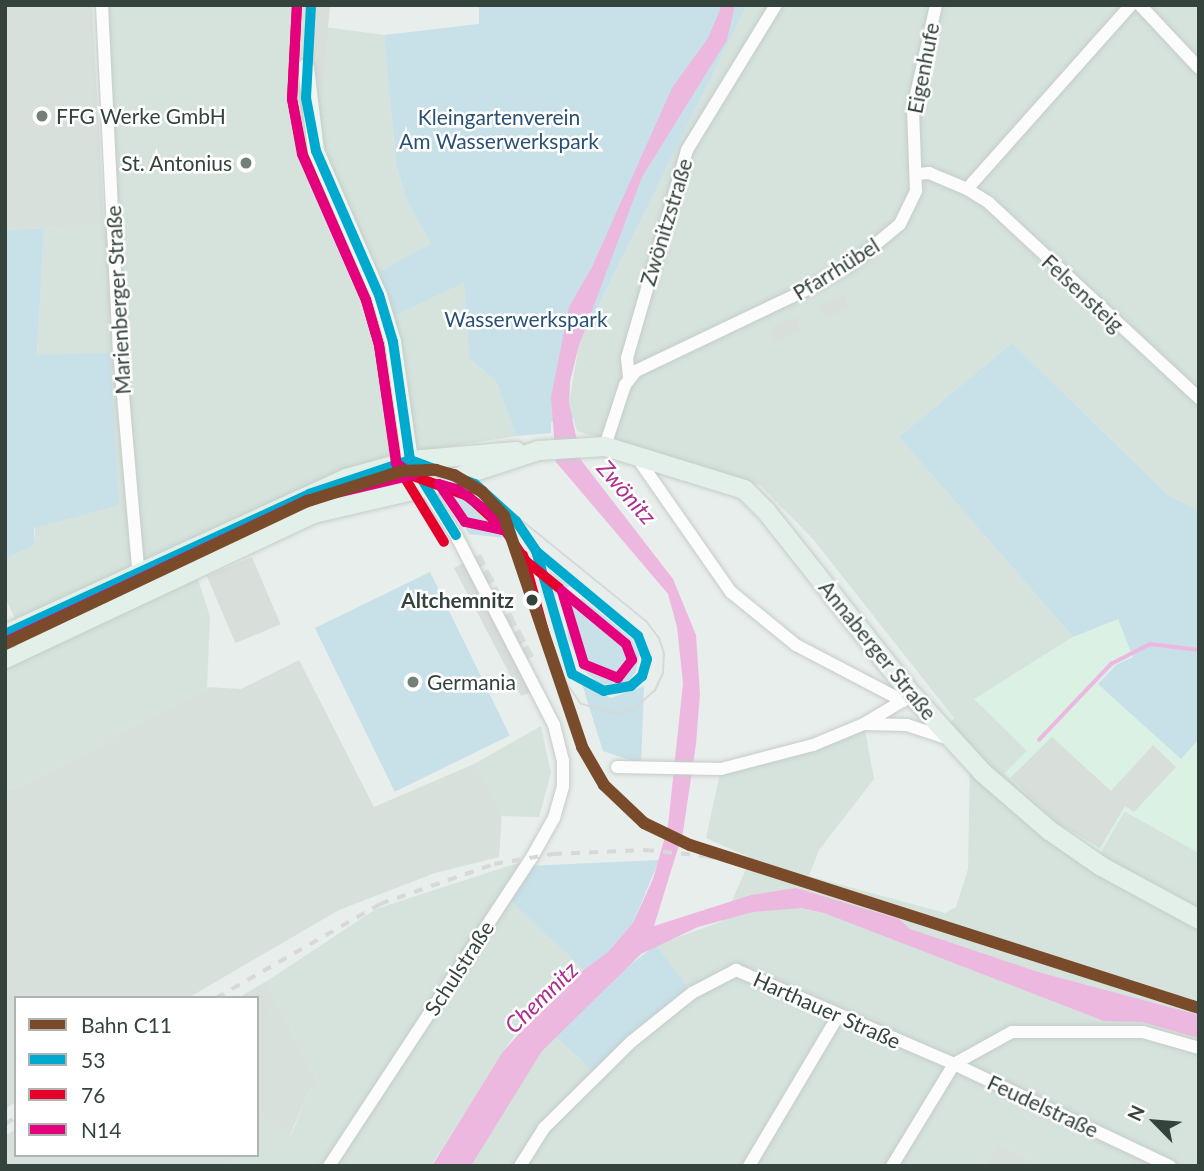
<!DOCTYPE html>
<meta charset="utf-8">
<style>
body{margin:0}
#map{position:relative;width:1204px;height:1171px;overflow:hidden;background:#e8eeeb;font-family:Lato,sans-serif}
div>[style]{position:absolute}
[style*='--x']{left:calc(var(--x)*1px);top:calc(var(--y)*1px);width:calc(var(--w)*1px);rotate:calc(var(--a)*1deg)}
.residential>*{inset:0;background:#d5e3dc}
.commercial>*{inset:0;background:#daf1e4}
.industrial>*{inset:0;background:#d8e0db}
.green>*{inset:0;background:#c8e0e8;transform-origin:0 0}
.parking>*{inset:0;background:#d8deda;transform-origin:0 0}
.water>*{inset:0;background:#edb8e0}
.stream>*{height:3.5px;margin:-1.75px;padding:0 1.75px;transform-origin:1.75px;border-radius:1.75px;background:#edb8e0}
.roads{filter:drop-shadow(0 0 2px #c5ccc9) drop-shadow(0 0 2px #c5ccc9)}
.minor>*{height:12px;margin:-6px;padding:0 6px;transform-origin:6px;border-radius:6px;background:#fcfcfc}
.secondary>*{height:16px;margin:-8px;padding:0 8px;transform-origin:8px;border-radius:8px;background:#eef6f3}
.primary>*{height:19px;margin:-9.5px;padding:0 9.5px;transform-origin:9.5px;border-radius:9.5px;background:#e3f0ea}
.tram>*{height:2px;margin:-1px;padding:0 1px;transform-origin:1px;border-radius:1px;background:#d7d8d7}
.rail>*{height:3.5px;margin-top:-1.75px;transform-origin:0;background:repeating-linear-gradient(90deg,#d7d8d7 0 9px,transparent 0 18px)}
.bus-1>*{height:10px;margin:-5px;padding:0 5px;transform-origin:5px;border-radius:5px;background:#00a9ce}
.bus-2>*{height:10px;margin:-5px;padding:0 5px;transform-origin:5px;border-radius:5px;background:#e4002b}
.bus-3>*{height:10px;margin:-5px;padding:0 5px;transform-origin:5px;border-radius:5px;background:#e5007d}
.rail-1>*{height:12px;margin:-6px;padding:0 6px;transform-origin:6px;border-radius:6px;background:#7a4b2a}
.dots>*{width:19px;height:19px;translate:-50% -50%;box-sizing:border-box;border:4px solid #fff;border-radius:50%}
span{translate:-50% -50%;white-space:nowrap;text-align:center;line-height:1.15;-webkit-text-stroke:5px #fff;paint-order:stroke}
.street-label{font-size:21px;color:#34443c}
.poi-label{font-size:21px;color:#34443c}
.left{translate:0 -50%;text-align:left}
.right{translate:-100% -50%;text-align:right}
.park-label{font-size:21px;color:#295175}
.stop-label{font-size:21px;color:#34443c;font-weight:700}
.water-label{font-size:23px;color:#ae2f8c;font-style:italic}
.frame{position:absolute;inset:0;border:7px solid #34443c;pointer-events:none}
.legend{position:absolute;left:14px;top:996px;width:245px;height:161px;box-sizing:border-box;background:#fff;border:2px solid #aeb4b1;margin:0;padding:9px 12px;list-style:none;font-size:21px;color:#34443c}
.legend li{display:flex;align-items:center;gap:14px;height:35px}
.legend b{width:35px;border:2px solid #aeb4b1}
.north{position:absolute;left:1120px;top:1087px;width:70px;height:70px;-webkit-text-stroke:5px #fff;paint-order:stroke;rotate:295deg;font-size:19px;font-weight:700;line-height:28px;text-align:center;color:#34443c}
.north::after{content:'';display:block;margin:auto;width:24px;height:32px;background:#34443c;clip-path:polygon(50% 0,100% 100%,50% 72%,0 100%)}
</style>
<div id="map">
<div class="residential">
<div style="clip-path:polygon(103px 5px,311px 5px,310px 25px,384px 35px,396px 164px,407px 201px,431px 244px,390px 318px,464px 283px,469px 358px,496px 381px,516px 436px,403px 454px,18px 625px,5px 597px,5px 559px,35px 545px,37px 356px,44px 228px,116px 224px)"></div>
<div style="clip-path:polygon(747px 5px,1199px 5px,1199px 510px,1168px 495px,1012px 343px,899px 437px,1073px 637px,975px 699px,1027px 751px,1005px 774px,1063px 829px,1100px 854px,1124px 811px,1199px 853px,1199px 1166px,1043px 1166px,997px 1144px,984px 1166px,471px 1166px,533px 1060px,555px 1036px,596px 1074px,691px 993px,656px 945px,723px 921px,751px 858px,706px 838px,721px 769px,864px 724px,874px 779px,819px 850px,809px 876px,945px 913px,956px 907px,968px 869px,970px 759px,943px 731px,954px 718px,813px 539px,760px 485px,577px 431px,569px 403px,579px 345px)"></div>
<div style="clip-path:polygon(198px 579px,210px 617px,207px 687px,27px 784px,5px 790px,5px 669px)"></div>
<div style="clip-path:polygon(541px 726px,551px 773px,539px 817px,502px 816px,474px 764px)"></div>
<div style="clip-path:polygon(521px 862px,506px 897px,584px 970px,517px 1031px,431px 1166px,230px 1166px,234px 1155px,257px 1155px,257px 1116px,291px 1135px,309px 1090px,319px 1084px,267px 981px,376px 909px)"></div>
</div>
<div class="commercial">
<div style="clip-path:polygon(1118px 618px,1133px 657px,1116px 665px,1181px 759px,1199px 739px,1199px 853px,1125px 811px,1099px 855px,1063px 829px,1005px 773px,1027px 751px,974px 699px,1073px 637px)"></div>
</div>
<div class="industrial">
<div style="clip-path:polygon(5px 5px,92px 5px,104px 225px,5px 230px)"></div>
<div style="clip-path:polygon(299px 660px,374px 807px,474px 764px,502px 812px,499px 857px,435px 873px,339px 910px,188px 998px,16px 998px,16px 1102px,5px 1109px,5px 790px,27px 784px,207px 687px,241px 689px)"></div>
<div style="clip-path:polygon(267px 981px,319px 1084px,309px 1090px,290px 1135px,257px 1116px,257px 998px,238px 998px)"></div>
<div style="clip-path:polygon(16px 1129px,16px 1155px,234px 1155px,230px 1166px,5px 1166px,5px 1136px)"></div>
<div style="clip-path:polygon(997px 1144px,1043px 1166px,984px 1166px)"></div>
</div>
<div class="green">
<div style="clip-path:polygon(479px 5px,747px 5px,579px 345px,570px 381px,569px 403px,574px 418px,551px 422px,551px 433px,516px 436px,496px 381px,469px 358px,464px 283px,390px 318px,384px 292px,381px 271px,431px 244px,407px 201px,396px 164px,384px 35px,479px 24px)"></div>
<div style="clip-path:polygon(44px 228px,37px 355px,110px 353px,119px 505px,34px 528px,35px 545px,5px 559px,5px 230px)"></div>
<div style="clip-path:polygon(1012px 343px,1168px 495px,1199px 510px,1199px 739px,1181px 759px,1098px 684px,1116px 665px,1133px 657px,1118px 619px,1073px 637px,899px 437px)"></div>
<div style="clip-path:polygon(467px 489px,488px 507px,505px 538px,469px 534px,453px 504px,455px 495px)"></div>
<div style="clip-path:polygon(549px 570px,570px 586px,555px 595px)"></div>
<div style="left:430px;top:572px;width:182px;height:128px;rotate:64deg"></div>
<div style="clip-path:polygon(583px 599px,632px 639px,639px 655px,636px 671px,628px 682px,601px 685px,582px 669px,568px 638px,565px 611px,569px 601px)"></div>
<div style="clip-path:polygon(582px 684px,611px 698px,644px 686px,641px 764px,603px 751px)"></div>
<div style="clip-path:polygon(659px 860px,633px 923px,608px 952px,584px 970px,506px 897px,526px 866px)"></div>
<div style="clip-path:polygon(656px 945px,692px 993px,596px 1074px,555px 1036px,614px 977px)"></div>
</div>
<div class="parking">
<div style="clip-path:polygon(311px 5px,330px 5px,322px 91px,306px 89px)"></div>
<div style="left:843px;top:295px;width:14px;height:26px;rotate:65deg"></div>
<div style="left:795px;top:317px;width:14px;height:28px;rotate:65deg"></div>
<div style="clip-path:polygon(481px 554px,486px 564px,474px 571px,477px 576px,488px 569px,495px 581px,483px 588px,485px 593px,497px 586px,503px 598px,492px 604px,494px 610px,506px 603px,509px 608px,497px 614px,499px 619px,511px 612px,517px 625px,505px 631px,508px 636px,520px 629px,526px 641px,514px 648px,516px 652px,528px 645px,534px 656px,521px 662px,536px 690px,521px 696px,454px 568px)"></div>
<div style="left:252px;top:557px;width:73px;height:49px;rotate:67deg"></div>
<div style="clip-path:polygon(1052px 737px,1111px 791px,1153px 745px,1176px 767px,1134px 812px,1125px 806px,1100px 848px,1057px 823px,1010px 778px)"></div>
<div style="clip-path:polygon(257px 994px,271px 1015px,257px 1023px,257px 998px,252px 998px)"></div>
</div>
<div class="water">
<div style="clip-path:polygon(722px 5px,735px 5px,727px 40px,642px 177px,579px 345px,570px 381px,569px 403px,581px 460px,673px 579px,696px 635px,700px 694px,696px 744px,683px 832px,654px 926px,751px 895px,796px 888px,899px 919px,910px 929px,1038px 972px,1199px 1015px,1199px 1038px,1142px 1022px,1104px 1021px,824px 913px,802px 908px,753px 912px,698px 927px,641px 954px,542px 1051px,471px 1166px,432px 1166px,502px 1053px,559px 988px,608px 952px,633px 923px,653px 879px,668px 826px,683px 683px,677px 627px,668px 594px,556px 462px,551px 397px,569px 307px,592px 267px,672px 88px,708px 38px)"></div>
</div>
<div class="stream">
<div style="--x:1039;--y:740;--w:105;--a:-46.5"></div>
<div style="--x:1111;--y:664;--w:44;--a:-27.1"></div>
<div style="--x:1150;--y:644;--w:49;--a:7"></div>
</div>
<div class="roads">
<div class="minor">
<div style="--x:102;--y:5;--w:345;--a:87.2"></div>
<div style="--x:119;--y:350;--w:228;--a:85"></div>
<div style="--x:1140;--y:5;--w:86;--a:46.9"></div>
<div style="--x:916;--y:174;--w:13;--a:-4"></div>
<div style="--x:929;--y:173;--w:41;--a:22.8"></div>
<div style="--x:967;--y:189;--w:246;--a:-48.3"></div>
<div style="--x:967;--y:189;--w:26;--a:32"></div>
<div style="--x:989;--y:203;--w:287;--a:42.9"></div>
<div style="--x:629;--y:377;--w:19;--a:-96"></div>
<div style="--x:627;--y:358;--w:216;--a:-73.9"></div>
<div style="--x:687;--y:150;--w:170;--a:-58.5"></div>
<div style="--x:605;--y:446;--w:64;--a:-71.8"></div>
<div style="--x:625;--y:385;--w:18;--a:-52"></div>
<div style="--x:636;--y:371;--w:197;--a:-25.5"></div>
<div style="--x:814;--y:286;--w:44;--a:-30.1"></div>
<div style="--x:852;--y:264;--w:62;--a:-39.8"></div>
<div style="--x:900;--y:224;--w:37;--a:-64"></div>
<div style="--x:916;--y:191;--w:83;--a:-92.1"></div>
<div style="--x:913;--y:108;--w:106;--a:-77.4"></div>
<div style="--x:636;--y:456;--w:166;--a:55.1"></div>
<div style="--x:731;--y:592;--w:84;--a:39.2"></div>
<div style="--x:796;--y:645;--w:121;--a:27.6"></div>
<div style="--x:864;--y:724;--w:43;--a:1.3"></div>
<div style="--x:907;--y:725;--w:44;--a:18.4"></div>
<div style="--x:617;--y:767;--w:104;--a:1.1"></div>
<div style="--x:721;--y:769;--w:95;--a:-14.6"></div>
<div style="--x:813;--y:745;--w:55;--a:-22.4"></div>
<div style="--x:864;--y:724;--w:52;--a:-31"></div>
<div style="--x:329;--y:1166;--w:370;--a:-56.7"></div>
<div style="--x:532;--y:857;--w:45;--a:-60.6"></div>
<div style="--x:554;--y:818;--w:33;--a:-74"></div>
<div style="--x:563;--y:786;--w:25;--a:-90"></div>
<div style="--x:563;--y:761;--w:37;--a:-104"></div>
<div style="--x:554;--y:725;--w:214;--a:-117.3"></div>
<div style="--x:456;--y:535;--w:57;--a:-122.9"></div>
<div style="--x:520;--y:1166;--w:45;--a:-57.7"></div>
<div style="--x:544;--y:1128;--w:122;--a:-44.7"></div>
<div style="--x:631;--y:1042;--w:78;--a:-38.8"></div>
<div style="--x:692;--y:993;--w:50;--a:-27.6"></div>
<div style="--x:736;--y:970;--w:237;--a:23.3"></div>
<div style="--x:954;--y:1064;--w:66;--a:-28.9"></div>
<div style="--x:1012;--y:1032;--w:131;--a:0"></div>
<div style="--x:1143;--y:1032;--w:58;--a:15.9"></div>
<div style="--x:749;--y:1166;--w:174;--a:-59.3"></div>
<div style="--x:892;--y:1166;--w:119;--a:-58.7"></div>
<div style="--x:954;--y:1064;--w:239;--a:25.3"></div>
</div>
<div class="secondary">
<div style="--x:306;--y:67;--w:85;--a:83.2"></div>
<div style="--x:316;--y:151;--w:157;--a:66.4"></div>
<div style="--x:379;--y:295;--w:49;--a:73.4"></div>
<div style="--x:393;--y:342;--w:119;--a:81.8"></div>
<div style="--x:410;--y:460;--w:31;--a:61"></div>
</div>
<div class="primary">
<div style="--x:5;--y:634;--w:375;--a:-24.6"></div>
<div style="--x:346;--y:478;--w:66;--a:-15.7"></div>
<div style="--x:410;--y:460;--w:106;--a:-4.9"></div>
<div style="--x:5;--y:658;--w:340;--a:-25.2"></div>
<div style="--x:313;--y:513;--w:115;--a:-13.1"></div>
<div style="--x:425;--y:487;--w:119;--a:-18.1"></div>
<div style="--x:538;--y:450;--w:67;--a:-3.4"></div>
<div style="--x:605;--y:446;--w:145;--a:17.2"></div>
<div style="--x:744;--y:489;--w:31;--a:45"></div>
<div style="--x:766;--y:511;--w:235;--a:51.6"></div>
<div style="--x:912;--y:695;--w:104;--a:47.7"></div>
<div style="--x:982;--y:772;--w:89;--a:40.9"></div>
<div style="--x:1049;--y:830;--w:63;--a:34.7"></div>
<div style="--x:1101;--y:866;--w:111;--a:28.4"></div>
</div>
</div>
<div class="tram">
<div style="--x:404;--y:478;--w:23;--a:-7"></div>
<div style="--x:427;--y:475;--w:26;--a:11"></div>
<div style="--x:453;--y:480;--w:51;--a:25.6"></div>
<div style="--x:499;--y:502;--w:189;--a:39"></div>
<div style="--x:646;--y:621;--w:21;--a:53"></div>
<div style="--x:659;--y:638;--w:16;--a:72"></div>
<div style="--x:664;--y:653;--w:20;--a:93"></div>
<div style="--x:663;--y:673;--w:19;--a:115"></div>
<div style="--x:655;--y:690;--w:28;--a:138"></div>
<div style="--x:634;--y:709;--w:16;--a:162"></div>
<div style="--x:619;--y:714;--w:39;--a:-165"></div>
<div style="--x:581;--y:704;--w:44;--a:-124.8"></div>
<div style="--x:5;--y:649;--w:11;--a:-15"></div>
</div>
<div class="rail">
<div style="--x:216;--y:998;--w:189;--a:-29.8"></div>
<div style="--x:380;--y:904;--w:121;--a:-19.3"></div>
<div style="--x:494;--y:864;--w:60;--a:-9.6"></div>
<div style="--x:553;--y:854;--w:92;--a:-2.5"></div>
<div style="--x:645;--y:850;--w:61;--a:5.6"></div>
<div style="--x:706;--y:856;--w:75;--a:13.9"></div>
<div style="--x:5;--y:1124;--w:13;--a:-32"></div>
</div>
<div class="bus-1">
<div style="--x:311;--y:5;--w:93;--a:93.1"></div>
<div style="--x:306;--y:98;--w:54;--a:79.3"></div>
<div style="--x:316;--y:151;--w:157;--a:66.4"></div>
<div style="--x:379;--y:295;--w:49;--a:73.4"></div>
<div style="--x:393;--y:342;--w:119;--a:81.8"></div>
<div style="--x:410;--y:460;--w:88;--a:58.5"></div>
<div style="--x:536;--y:551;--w:133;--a:39.8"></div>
<div style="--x:638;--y:636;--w:25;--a:69"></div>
<div style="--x:647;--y:659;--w:18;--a:106"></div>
<div style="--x:642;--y:676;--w:15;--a:138"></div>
<div style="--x:631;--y:686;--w:27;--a:170"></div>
<div style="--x:604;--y:691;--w:36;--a:-152"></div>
<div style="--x:572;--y:674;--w:128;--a:-106.3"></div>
<div style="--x:5;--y:634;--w:335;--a:-24.7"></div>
<div style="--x:309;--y:494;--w:107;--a:-18.6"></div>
<div style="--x:410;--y:460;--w:69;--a:20.3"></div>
<div style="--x:475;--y:484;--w:55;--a:42.1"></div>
<div style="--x:516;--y:521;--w:36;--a:56"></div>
</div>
<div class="bus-2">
<div style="--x:297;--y:5;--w:94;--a:93"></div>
<div style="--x:292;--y:99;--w:57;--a:78.9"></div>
<div style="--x:303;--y:155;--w:158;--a:66.5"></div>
<div style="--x:366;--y:300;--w:47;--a:73.9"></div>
<div style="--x:379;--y:345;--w:121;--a:81.5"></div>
<div style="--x:397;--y:465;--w:90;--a:58.6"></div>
<div style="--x:405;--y:473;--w:67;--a:20.1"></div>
<div style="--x:468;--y:496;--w:50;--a:42.6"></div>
<div style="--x:505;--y:530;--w:37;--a:56"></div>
<div style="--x:526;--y:561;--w:43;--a:39.3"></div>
<div style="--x:523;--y:555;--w:83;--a:74.6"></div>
</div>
<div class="bus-3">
<div style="--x:439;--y:484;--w:19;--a:16"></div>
<div style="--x:457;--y:489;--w:39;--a:36"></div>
<div style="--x:489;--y:512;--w:23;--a:52"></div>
<div style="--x:503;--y:530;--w:39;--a:-168"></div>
<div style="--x:465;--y:522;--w:46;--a:-124.4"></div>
<div style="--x:562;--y:591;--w:83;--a:39.6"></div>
<div style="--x:626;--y:644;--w:17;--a:69"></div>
<div style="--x:632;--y:660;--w:23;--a:128"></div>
<div style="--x:618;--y:678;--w:37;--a:-158"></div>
<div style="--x:584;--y:664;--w:76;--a:-106.8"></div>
<div style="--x:5;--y:642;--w:334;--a:-25.2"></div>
<div style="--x:307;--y:500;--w:109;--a:-13.3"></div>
<div style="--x:413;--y:475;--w:21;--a:-145"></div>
<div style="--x:396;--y:463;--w:119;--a:-98.2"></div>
<div style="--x:379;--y:345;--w:47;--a:-106.1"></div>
<div style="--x:366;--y:300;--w:159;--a:-113.7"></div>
<div style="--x:302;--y:154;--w:56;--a:-100.3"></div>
<div style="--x:292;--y:99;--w:94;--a:-87"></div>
</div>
<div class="rail-1">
<div style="--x:5;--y:644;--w:332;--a:-25.3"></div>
<div style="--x:305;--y:502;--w:102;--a:-17.7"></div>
<div style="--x:402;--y:471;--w:34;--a:-2"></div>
<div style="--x:436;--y:470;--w:19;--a:16"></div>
<div style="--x:454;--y:475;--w:33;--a:31"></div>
<div style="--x:482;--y:492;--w:33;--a:47"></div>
<div style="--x:504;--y:516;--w:244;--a:71.3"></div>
<div style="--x:582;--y:747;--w:44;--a:59.9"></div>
<div style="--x:604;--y:785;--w:55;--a:43.5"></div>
<div style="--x:644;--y:823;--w:51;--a:25.6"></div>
<div style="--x:690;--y:845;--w:534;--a:17.76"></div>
</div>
<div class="dots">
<div style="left:42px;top:116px;background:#738079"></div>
<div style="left:246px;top:163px;background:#738079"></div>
<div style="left:532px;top:600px;background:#34443c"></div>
<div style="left:413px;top:682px;background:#738079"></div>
</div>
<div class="street-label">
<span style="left:923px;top:68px;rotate:-79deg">Eigenhufe</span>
<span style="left:666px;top:222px;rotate:-73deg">Zwönitzstraße</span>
<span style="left:836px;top:269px;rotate:-32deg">Pfarrhübel</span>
<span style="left:1083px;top:293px;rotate:43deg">Felsensteig</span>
<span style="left:118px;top:300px;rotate:-93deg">Marienberger Straße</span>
<span style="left:878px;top:650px;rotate:51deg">Annaberger Straße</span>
<span style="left:459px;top:968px;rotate:-57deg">Schulstraße</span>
<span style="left:827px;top:1010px;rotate:24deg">Harthauer Straße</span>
<span style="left:1043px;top:1106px;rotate:25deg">Feudelstraße</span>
</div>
<div class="poi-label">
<span class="left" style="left:56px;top:116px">FFG Werke GmbH</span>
<span class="right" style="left:232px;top:163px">St. Antonius</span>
<span class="left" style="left:427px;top:682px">Germania</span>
</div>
<div class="park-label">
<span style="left:499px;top:129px">Kleingartenverein<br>Am Wasserwerkspark</span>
<span style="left:526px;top:319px">Wasserwerkspark</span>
</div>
<div class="stop-label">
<span class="right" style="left:514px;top:600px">Altchemnitz</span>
</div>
<div class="water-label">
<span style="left:627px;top:492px;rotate:49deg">Zwönitz</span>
<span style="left:541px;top:997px;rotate:-44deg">Chemnitz</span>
</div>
<div class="frame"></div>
<ul class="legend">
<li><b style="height:9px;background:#7a4b2a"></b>Bahn C11</li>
<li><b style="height:9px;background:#00a9ce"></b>53</li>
<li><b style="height:9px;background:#e4002b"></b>76</li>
<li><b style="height:9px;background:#e5007d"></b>N14</li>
</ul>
<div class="north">N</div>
</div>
